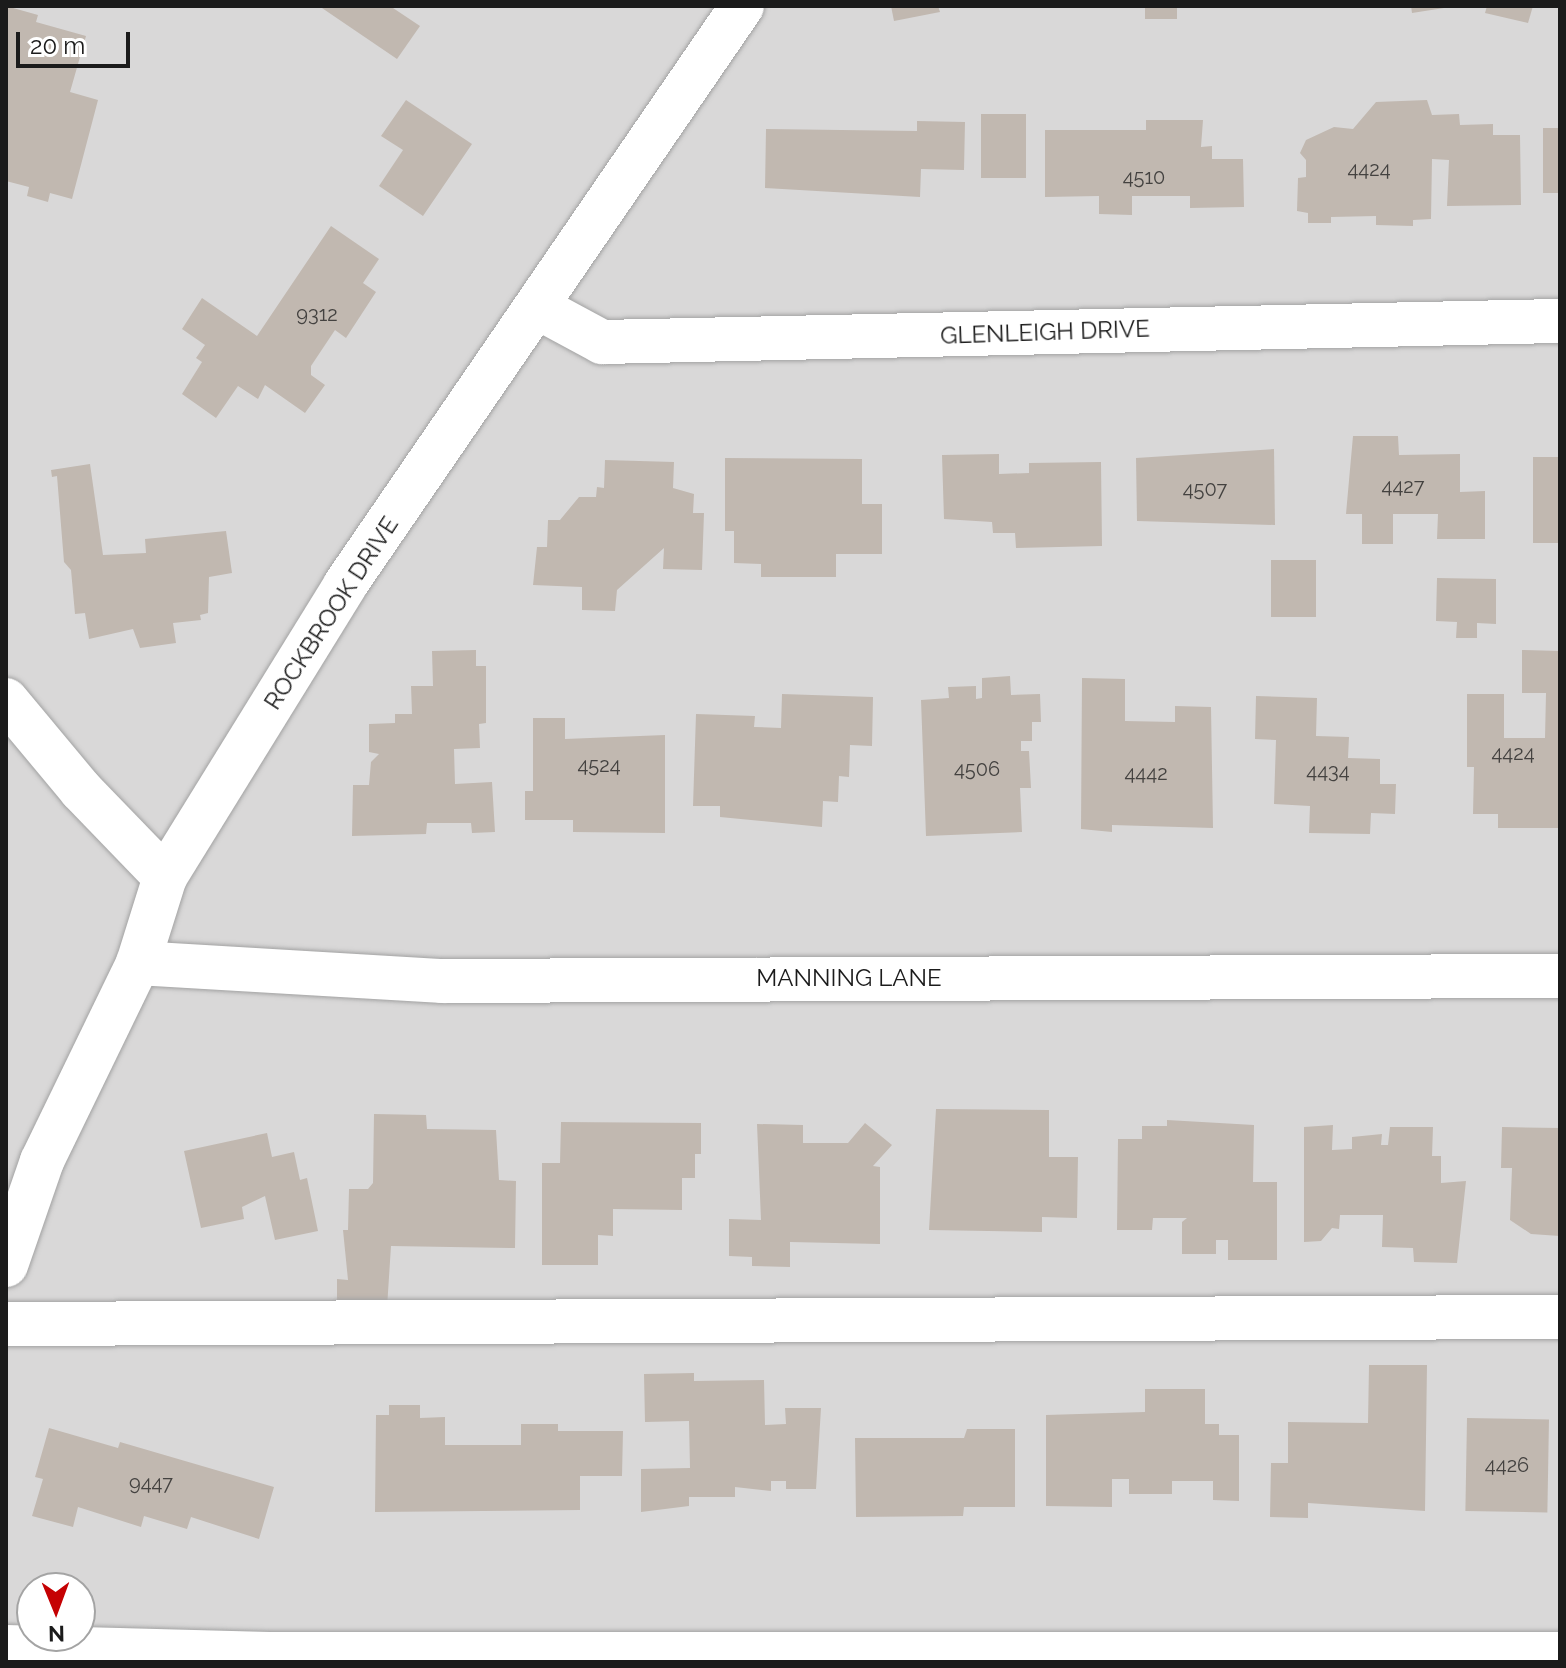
<!DOCTYPE html>
<style>
body{margin:0}
#map{position:relative;width:1566px;height:1668px;overflow:hidden;background:#ede9e1;font-family:Raleway,sans-serif}
div>[style]{position:absolute}
[style*='--x']{left:calc(var(--x)*1px);top:calc(var(--y)*1px);width:calc(var(--w)*1px);rotate:calc(var(--a)*1deg)}
.residential>*{inset:0;background:#d9d8d8}
.building>*{inset:0;background:#c1b8b0;transform-origin:0 0}
.roads{filter:drop-shadow(0 0 2px #a2a2a2) drop-shadow(0 0 2px #a2a2a2)}
.minor>*{height:44px;margin:-22px;padding:0 22px;transform-origin:22px;border-radius:22px;background:#fff}
span{translate:-50% -50%;white-space:nowrap;text-align:center;line-height:1.15;-webkit-text-stroke:8px #fff;paint-order:stroke}
.number-label{font-size:20px;color:#444240}
.number-label span{-webkit-text-stroke-width:0}
.street-label{font-size:24px;color:#1b1b1b}
.frame{position:absolute;inset:0;border:8px solid #1b1b1b;pointer-events:none}
.north{position:absolute;left:16px;top:1572px;width:80px;height:80px;box-sizing:border-box;background:#fff;border:2px solid #a4a4a4;border-radius:50%;rotate:179deg;font-size:22px;font-weight:700;line-height:32px;text-align:center;color:#1b1b1b}
.north::after{content:'';display:block;margin:auto;width:28px;height:36px;background:#c50103;clip-path:polygon(50% 0,100% 100%,50% 72%,0 100%)}
.scale{position:absolute;left:16px;top:32px;width:114px;height:36px;box-sizing:border-box;border:4px solid #1b1b1b;border-top:0;padding-left:10px;font-size:24px;line-height:28px;white-space:nowrap;color:#1b1b1b;-webkit-text-stroke:6px #fff;paint-order:stroke}
</style>
<div id="map">
<div class="residential">
<div style="clip-path:polygon(evenodd,6px 6px,1560px 6px,1560px 1662px,6px 1662px,6px 6px,32px 1588px,80px 1588px,80px 1636px,32px 1636px,32px 1588px)"></div>
</div>
<div class="building">
<div style="clip-path:polygon(6px 6px,38px 15px,36px 22px,86px 36px,70px 92px,98px 100px,72px 199px,50px 193px,48px 202px,27px 196px,29px 187px,6px 181px)"></div>
<div style="clip-path:polygon(319px 6px,390px 6px,420px 26px,397px 59px)"></div>
<div style="clip-path:polygon(891px 6px,938px 6px,940px 12px,894px 21px)"></div>
<div style="left:1145px;top:6px;width:32px;height:13px"></div>
<div style="clip-path:polygon(1411px 6px,1444px 6px,1444px 8px,1412px 13px)"></div>
<div style="clip-path:polygon(1487px 6px,1533px 6px,1528px 23px,1485px 13px)"></div>
<div style="clip-path:polygon(406px 100px,472px 144px,423px 216px,379px 186px,403px 150px,381px 136px)"></div>
<div style="clip-path:polygon(1427px 100px,1432px 115px,1459px 114px,1460px 125px,1493px 124px,1493px 135px,1520px 135px,1521px 205px,1447px 206px,1449px 160px,1432px 159px,1431px 219px,1413px 220px,1413px 226px,1376px 225px,1376px 216px,1331px 217px,1331px 223px,1308px 223px,1308px 213px,1297px 211px,1298px 178px,1306px 177px,1306px 160px,1300px 153px,1306px 140px,1334px 127px,1353px 129px,1376px 102px)"></div>
<div style="left:981px;top:114px;width:45px;height:64px"></div>
<div style="clip-path:polygon(1146px 120px,1203px 120px,1201px 147px,1212px 146px,1212px 159px,1243px 159px,1244px 207px,1190px 208px,1190px 196px,1132px 196px,1132px 215px,1099px 214px,1099px 196px,1045px 197px,1045px 130px,1146px 130px)"></div>
<div style="clip-path:polygon(917px 121px,965px 122px,964px 170px,921px 169px,920px 197px,765px 188px,766px 129px,917px 131px)"></div>
<div style="left:1543px;top:128px;width:17px;height:65px"></div>
<div style="clip-path:polygon(331px 226px,379px 259px,363px 283px,376px 292px,346px 338px,335px 330px,311px 366px,311px 375px,325px 385px,305px 413px,265px 385px,258px 399px,238px 386px,216px 418px,182px 394px,202px 362px,196px 358px,205px 345px,182px 329px,202px 298px,257px 336px)"></div>
<div style="clip-path:polygon(1353px 436px,1398px 436px,1399px 455px,1460px 454px,1460px 492px,1485px 491px,1485px 539px,1437px 539px,1438px 514px,1393px 514px,1393px 544px,1362px 544px,1362px 514px,1346px 514px)"></div>
<div style="clip-path:polygon(1274px 449px,1275px 525px,1137px 521px,1136px 458px)"></div>
<div style="clip-path:polygon(999px 454px,999px 474px,1029px 473px,1029px 463px,1101px 462px,1102px 546px,1016px 548px,1015px 533px,993px 533px,992px 522px,944px 519px,942px 455px)"></div>
<div style="left:1533px;top:457px;width:27px;height:86px"></div>
<div style="clip-path:polygon(725px 458px,862px 459px,862px 504px,882px 504px,882px 554px,836px 554px,836px 577px,761px 577px,761px 564px,734px 563px,734px 531px,725px 531px)"></div>
<div style="clip-path:polygon(605px 460px,674px 462px,673px 488px,694px 494px,693px 513px,704px 513px,702px 570px,663px 569px,664px 548px,617px 590px,615px 611px,582px 610px,582px 587px,533px 585px,537px 547px,547px 547px,548px 520px,560px 520px,579px 497px,596px 497px,597px 487px,604px 488px)"></div>
<div style="clip-path:polygon(90px 464px,103px 555px,146px 553px,145px 539px,226px 531px,232px 573px,209px 577px,208px 613px,200px 615px,201px 620px,173px 623px,176px 643px,140px 648px,133px 629px,89px 639px,85px 613px,75px 614px,71px 570px,64px 562px,57px 476px,52px 477px,51px 470px)"></div>
<div style="left:1271px;top:560px;width:45px;height:57px"></div>
<div style="clip-path:polygon(1437px 578px,1496px 579px,1496px 624px,1477px 623px,1477px 638px,1456px 638px,1457px 622px,1436px 621px)"></div>
<div style="clip-path:polygon(476px 650px,476px 666px,486px 666px,486px 723px,479px 724px,480px 748px,454px 749px,455px 784px,492px 782px,495px 832px,472px 833px,471px 823px,427px 823px,426px 834px,352px 836px,353px 785px,369px 785px,371px 762px,379px 754px,369px 752px,369px 724px,395px 723px,395px 714px,412px 714px,411px 686px,433px 686px,432px 651px)"></div>
<div style="clip-path:polygon(1522px 650px,1560px 651px,1560px 828px,1498px 828px,1498px 814px,1473px 814px,1474px 767px,1467px 767px,1467px 694px,1504px 694px,1504px 738px,1545px 738px,1546px 693px,1522px 693px)"></div>
<div style="clip-path:polygon(1010px 676px,1011px 695px,1040px 694px,1041px 722px,1032px 722px,1032px 741px,1021px 741px,1021px 751px,1029px 751px,1031px 788px,1020px 788px,1022px 832px,926px 836px,921px 700px,949px 698px,948px 687px,976px 686px,976px 699px,982px 698px,982px 678px)"></div>
<div style="clip-path:polygon(1082px 678px,1125px 679px,1125px 721px,1175px 722px,1175px 706px,1211px 707px,1213px 828px,1112px 825px,1112px 832px,1081px 829px)"></div>
<div style="clip-path:polygon(782px 694px,873px 697px,872px 746px,850px 745px,849px 777px,839px 776px,838px 802px,823px 801px,822px 827px,720px 817px,720px 806px,693px 806px,696px 714px,755px 716px,754px 727px,781px 728px)"></div>
<div style="clip-path:polygon(1256px 696px,1317px 698px,1316px 736px,1349px 737px,1348px 758px,1380px 759px,1380px 784px,1396px 784px,1395px 814px,1371px 813px,1370px 834px,1309px 833px,1310px 806px,1274px 804px,1276px 740px,1255px 739px)"></div>
<div style="clip-path:polygon(533px 718px,565px 718px,565px 739px,665px 735px,665px 833px,573px 832px,573px 820px,525px 820px,525px 791px,533px 791px)"></div>
<div style="clip-path:polygon(936px 1109px,1049px 1110px,1049px 1157px,1078px 1157px,1077px 1218px,1042px 1217px,1042px 1232px,929px 1230px)"></div>
<div style="clip-path:polygon(374px 1114px,426px 1115px,427px 1129px,496px 1130px,499px 1180px,516px 1181px,515px 1248px,391px 1246px,387px 1308px,337px 1307px,337px 1279px,348px 1280px,343px 1230px,348px 1230px,349px 1189px,368px 1189px,373px 1183px)"></div>
<div style="clip-path:polygon(1167px 1120px,1254px 1125px,1253px 1182px,1277px 1182px,1277px 1260px,1228px 1260px,1228px 1240px,1216px 1240px,1216px 1254px,1182px 1254px,1182px 1222px,1187px 1218px,1153px 1218px,1152px 1230px,1117px 1230px,1118px 1139px,1142px 1139px,1142px 1126px,1167px 1126px)"></div>
<div style="clip-path:polygon(561px 1122px,701px 1123px,701px 1154px,695px 1154px,695px 1178px,682px 1178px,682px 1210px,613px 1209px,613px 1236px,598px 1235px,598px 1265px,542px 1265px,542px 1163px,560px 1163px)"></div>
<div style="clip-path:polygon(865px 1123px,892px 1145px,873px 1166px,880px 1167px,880px 1244px,790px 1242px,790px 1267px,752px 1266px,752px 1257px,729px 1256px,729px 1219px,761px 1220px,757px 1124px,803px 1125px,803px 1143px,848px 1143px)"></div>
<div style="clip-path:polygon(1333px 1125px,1332px 1150px,1352px 1149px,1352px 1137px,1382px 1134px,1381px 1145px,1388px 1145px,1390px 1127px,1433px 1127px,1432px 1156px,1441px 1156px,1441px 1183px,1466px 1181px,1457px 1263px,1414px 1262px,1413px 1248px,1382px 1247px,1383px 1215px,1340px 1215px,1339px 1229px,1332px 1228px,1321px 1241px,1304px 1242px,1304px 1127px)"></div>
<div style="clip-path:polygon(1502px 1127px,1560px 1128px,1560px 1236px,1531px 1234px,1510px 1220px,1512px 1168px,1501px 1168px)"></div>
<div style="clip-path:polygon(267px 1133px,272px 1157px,294px 1152px,300px 1180px,307px 1178px,318px 1231px,275px 1240px,265px 1196px,242px 1207px,244px 1219px,201px 1228px,184px 1151px)"></div>
<div style="clip-path:polygon(1369px 1365px,1427px 1365px,1425px 1511px,1308px 1503px,1308px 1518px,1270px 1517px,1271px 1463px,1288px 1463px,1288px 1422px,1368px 1423px)"></div>
<div style="clip-path:polygon(694px 1373px,694px 1381px,764px 1380px,765px 1425px,786px 1424px,785px 1408px,821px 1408px,816px 1489px,786px 1489px,786px 1481px,771px 1481px,771px 1491px,735px 1487px,735px 1497px,689px 1497px,689px 1506px,641px 1512px,641px 1469px,690px 1468px,689px 1421px,645px 1422px,644px 1374px)"></div>
<div style="clip-path:polygon(1145px 1389px,1205px 1389px,1205px 1424px,1219px 1424px,1219px 1435px,1239px 1435px,1239px 1501px,1213px 1500px,1213px 1481px,1172px 1481px,1172px 1494px,1129px 1494px,1129px 1479px,1112px 1479px,1112px 1507px,1046px 1506px,1046px 1415px,1145px 1412px)"></div>
<div style="clip-path:polygon(389px 1405px,420px 1405px,420px 1418px,445px 1417px,445px 1445px,521px 1445px,521px 1424px,558px 1424px,558px 1431px,623px 1431px,622px 1476px,580px 1476px,580px 1510px,375px 1512px,376px 1415px,389px 1415px)"></div>
<div style="left:1467px;top:1418px;width:82px;height:93px;rotate:1deg"></div>
<div style="clip-path:polygon(49px 1428px,118px 1448px,120px 1442px,274px 1487px,259px 1539px,191px 1517px,187px 1529px,144px 1516px,141px 1527px,78px 1507px,73px 1527px,32px 1516px,43px 1479px,35px 1477px)"></div>
<div style="clip-path:polygon(967px 1429px,1015px 1429px,1015px 1507px,964px 1507px,963px 1516px,856px 1517px,855px 1438px,964px 1438px)"></div>
</div>
<div class="roads">
<div class="minor">
<div style="--x:539;--y:308;--w:72;--a:28.4"></div>
<div style="--x:602;--y:342;--w:958;--a:-1.26"></div>
<div style="--x:6;--y:700;--w:117;--a:50.2"></div>
<div style="--x:81;--y:790;--w:121;--a:46"></div>
<div style="--x:138;--y:963;--w:305;--a:3.4"></div>
<div style="--x:442;--y:981;--w:1118;--a:-0.26"></div>
<div style="--x:6;--y:1265;--w:110;--a:-70.9"></div>
<div style="--x:42;--y:1161;--w:220;--a:-64.1"></div>
<div style="--x:138;--y:963;--w:90;--a:-72.6"></div>
<div style="--x:165;--y:877;--w:343;--a:-58.3"></div>
<div style="--x:345;--y:585;--w:702;--a:-55.56"></div>
<div style="--x:6;--y:1324;--w:1554;--a:-0.26"></div>
<div style="--x:6;--y:1647;--w:263;--a:1.5"></div>
<div style="--x:269;--y:1654;--w:1291;--a:0"></div>
</div>
</div>
<div class="number-label">
<span style="left:1369px;top:169px">4424</span>
<span style="left:1144px;top:177px">4510</span>
<span style="left:317px;top:314px">9312</span>
<span style="left:1403px;top:486px">4427</span>
<span style="left:1205px;top:489px">4507</span>
<span style="left:1513px;top:753px">4424</span>
<span style="left:599px;top:765px">4524</span>
<span style="left:977px;top:769px">4506</span>
<span style="left:1328px;top:771px">4434</span>
<span style="left:1146px;top:773px">4442</span>
<span style="left:1507px;top:1465px">4426</span>
<span style="left:151px;top:1483px">9447</span>
</div>
<div class="street-label">
<span style="left:1045px;top:332px;rotate:-2deg">GLENLEIGH DRIVE</span>
<span style="left:331px;top:613px;rotate:-57deg">ROCKBROOK DRIVE</span>
<span style="left:849px;top:978px">MANNING LANE</span>
</div>
<div class="frame"></div>
<div class="north">N</div>
<div class="scale">20 m</div>
</div>
